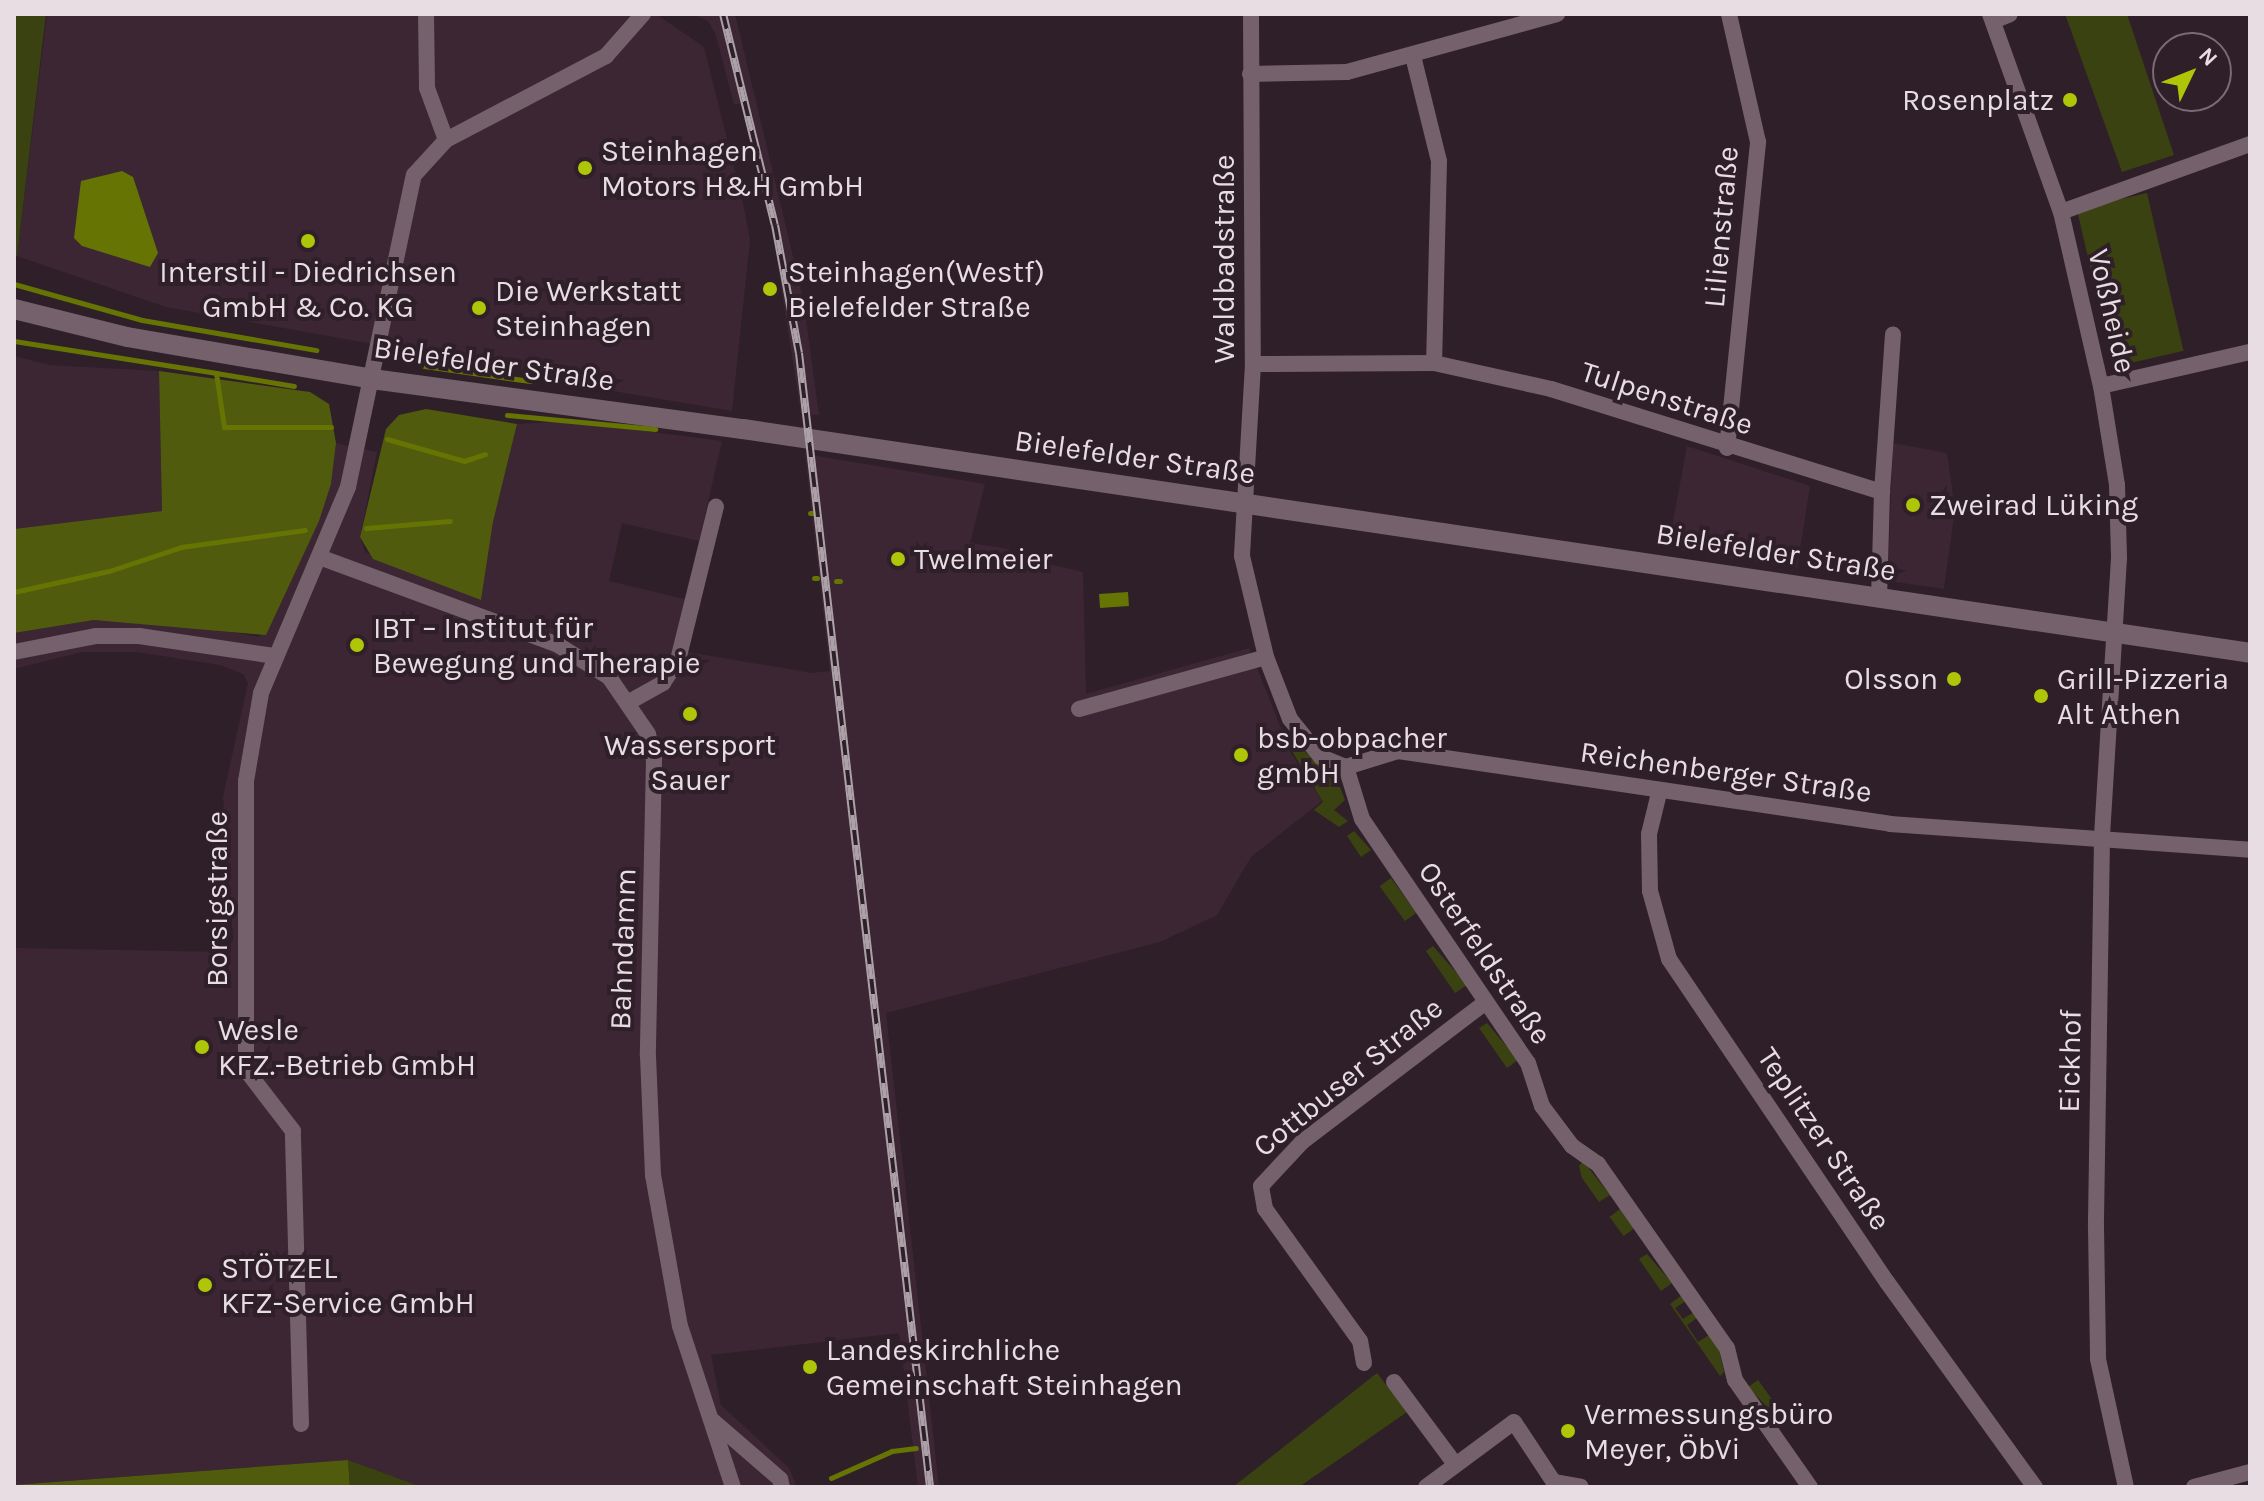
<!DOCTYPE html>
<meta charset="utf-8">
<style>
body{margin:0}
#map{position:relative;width:2264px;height:1501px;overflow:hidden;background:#2f1f29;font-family:Karla,sans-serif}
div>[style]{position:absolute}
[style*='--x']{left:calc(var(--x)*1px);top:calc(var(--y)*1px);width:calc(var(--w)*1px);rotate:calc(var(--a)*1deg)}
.built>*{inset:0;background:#3c2634}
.green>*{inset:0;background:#3b4211;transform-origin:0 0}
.forest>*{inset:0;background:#505b0d}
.water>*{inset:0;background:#667404;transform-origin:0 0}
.stream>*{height:5px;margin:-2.5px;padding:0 2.5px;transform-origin:2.5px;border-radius:2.5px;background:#667404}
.street>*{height:16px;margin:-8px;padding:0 8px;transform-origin:8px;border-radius:8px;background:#74616c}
.secondary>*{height:20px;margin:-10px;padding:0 10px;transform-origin:10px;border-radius:10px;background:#74616c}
.rail>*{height:8px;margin-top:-4px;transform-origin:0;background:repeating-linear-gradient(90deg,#2f1f29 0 15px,#ada1a8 0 30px);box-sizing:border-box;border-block:2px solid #ada1a8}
.dots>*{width:22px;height:22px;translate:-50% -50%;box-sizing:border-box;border:4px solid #2f1f29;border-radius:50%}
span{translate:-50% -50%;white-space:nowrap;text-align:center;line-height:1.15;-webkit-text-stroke:8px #2f1f29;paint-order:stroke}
.poi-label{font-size:30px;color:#e8dde3}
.right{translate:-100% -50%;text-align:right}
.left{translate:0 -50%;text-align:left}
.street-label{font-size:30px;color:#e8dde3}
.frame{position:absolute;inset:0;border:16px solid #e8dde3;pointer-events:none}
.north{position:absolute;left:2152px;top:32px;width:80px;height:80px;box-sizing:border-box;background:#2f1f29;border:2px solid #796b73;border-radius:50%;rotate:47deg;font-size:22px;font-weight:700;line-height:32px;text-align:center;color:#e8dde3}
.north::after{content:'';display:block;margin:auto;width:28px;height:36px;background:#afc507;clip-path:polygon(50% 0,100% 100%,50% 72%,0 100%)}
</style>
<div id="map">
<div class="built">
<div style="clip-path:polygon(47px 14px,656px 14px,704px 47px,743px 203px,750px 240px,732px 411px,553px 381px,541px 367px,532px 366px,530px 372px,166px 307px,17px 256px)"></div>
<div style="clip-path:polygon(692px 14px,735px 14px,803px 298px,819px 415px,801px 414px,772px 227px,742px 103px,734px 105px,716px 35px,708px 21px)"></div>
<div style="clip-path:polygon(14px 356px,50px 365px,159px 371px,162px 511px,14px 529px)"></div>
<div style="clip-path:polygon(567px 421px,722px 441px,699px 541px,622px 523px,609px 581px,701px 603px,687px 652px,812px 673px,830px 671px,805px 454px,985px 484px,970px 543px,1009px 549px,1011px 555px,1083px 572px,1086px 694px,1249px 648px,1291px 753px,1322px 801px,1251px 857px,1217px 915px,1160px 942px,886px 1013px,939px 1487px,918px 1487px,899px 1333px,711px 1355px,721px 1405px,789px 1468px,797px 1487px,422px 1487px,348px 1460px,14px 1485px,14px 948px,224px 952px,233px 940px,223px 797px,248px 683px,243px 674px,220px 665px,137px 652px,82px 652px,14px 669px,14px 633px,94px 620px,191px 625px,259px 637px,331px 484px,336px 443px,377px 452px,360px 537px,365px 552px,481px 600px,493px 522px,517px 424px)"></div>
<div style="clip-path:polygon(1893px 443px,1947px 453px,1955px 509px,1944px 589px,1896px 582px,1888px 571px)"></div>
<div style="clip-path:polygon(1687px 446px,1810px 486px,1797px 569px,1668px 548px)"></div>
</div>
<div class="green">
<div style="clip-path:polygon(14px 14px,46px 14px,17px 256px,14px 256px)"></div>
<div style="clip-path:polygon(2065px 14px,2127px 14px,2174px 155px,2122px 172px)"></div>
<div style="left:2147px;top:193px;width:162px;height:72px;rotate:77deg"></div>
<div style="clip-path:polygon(1296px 744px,1337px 779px,1345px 800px,1334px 810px,1348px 821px,1339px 827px,1314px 810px,1323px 802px,1290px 748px)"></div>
<div style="clip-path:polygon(1354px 831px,1371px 850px,1361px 857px,1347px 836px)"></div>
<div style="left:1391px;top:878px;width:43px;height:14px;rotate:54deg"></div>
<div style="clip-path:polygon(1433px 946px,1467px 985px,1455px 993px,1426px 951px)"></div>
<div style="clip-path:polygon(1487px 1023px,1518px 1060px,1507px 1068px,1479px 1028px)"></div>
<div style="clip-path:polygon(1583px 1161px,1610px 1195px,1599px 1202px,1582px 1178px,1579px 1166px)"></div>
<div style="left:1620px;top:1209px;width:24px;height:13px;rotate:54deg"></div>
<div style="clip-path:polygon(1647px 1254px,1672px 1283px,1661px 1291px,1639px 1259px)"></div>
<div style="clip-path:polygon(1682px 1295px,1686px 1301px,1675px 1308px,1683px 1319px,1694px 1312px,1697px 1318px,1687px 1325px,1698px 1342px,1709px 1335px,1718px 1346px,1724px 1372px,1720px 1376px,1670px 1304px)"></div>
<div style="clip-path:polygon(1377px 1373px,1407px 1412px,1299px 1487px,1233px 1487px)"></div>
<div style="clip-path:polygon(1758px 1380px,1779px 1409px,1773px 1413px,1748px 1387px)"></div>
<div style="clip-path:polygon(348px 1460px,422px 1487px,350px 1487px)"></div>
</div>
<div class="forest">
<div style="clip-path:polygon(159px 371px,310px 392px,329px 404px,336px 443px,331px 484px,319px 521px,266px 635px,94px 620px,14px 633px,14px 529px,162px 511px)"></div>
<div style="clip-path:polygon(426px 409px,517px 424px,493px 522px,481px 600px,373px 559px,360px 537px,386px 429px,399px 415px)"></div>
<div style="clip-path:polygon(348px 1460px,350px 1487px,14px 1487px,14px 1485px)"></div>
</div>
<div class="water">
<div style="clip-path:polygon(122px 171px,133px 177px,158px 253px,150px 267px,82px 246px,74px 238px,81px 181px)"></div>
<div style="left:1128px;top:592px;width:14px;height:29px;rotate:86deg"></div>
</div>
<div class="stream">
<div style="--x:14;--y:284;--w:133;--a:15.7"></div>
<div style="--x:142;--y:320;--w:177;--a:9.8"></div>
<div style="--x:14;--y:341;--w:205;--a:9"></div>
<div style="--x:216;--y:373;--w:55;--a:81.6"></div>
<div style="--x:224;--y:427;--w:107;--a:0"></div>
<div style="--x:424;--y:366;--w:107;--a:8.1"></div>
<div style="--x:216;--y:373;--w:79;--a:9.5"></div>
<div style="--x:507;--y:415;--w:149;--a:5.4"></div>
<div style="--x:387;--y:439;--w:80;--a:15.9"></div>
<div style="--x:464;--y:461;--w:22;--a:-18"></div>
<div style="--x:810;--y:513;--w:3;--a:0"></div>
<div style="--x:366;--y:528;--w:84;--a:-4.8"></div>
<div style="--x:814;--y:578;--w:3;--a:0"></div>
<div style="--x:836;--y:581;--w:4;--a:0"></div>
<div style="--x:14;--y:592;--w:97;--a:-12.5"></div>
<div style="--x:109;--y:571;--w:76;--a:-18.4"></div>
<div style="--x:181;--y:547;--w:125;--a:-7.8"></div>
<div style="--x:831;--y:1478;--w:67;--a:-23.9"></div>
<div style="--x:892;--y:1451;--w:24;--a:-7"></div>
</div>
<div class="street">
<div style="--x:426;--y:14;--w:74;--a:89.2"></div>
<div style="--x:427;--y:88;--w:55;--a:69.9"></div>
<div style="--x:1251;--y:14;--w:350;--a:89.7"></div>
<div style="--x:1253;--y:364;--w:192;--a:93.3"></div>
<div style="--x:1242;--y:556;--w:104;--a:76.6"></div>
<div style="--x:1266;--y:657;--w:66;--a:68.8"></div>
<div style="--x:1290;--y:719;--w:49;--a:50.8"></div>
<div style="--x:1321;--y:757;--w:27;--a:22"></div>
<div style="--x:1990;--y:14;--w:210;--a:70.3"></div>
<div style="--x:2061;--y:212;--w:179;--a:77.1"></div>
<div style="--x:2101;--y:386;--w:100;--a:80.8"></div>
<div style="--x:2117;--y:485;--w:73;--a:88.4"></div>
<div style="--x:2119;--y:558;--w:281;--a:93.5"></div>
<div style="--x:2102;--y:838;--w:389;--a:90.9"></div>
<div style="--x:2096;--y:1227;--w:132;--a:89.1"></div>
<div style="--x:2098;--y:1359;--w:131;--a:77.7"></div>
<div style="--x:1993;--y:21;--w:18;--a:-22"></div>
<div style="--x:1413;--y:56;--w:108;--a:76.1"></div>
<div style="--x:1439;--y:161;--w:202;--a:91.4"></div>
<div style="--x:1250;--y:74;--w:97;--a:-1.2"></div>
<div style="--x:1347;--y:72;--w:218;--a:-15.4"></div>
<div style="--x:2061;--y:212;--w:201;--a:-19.8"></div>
<div style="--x:1253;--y:364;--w:181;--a:-0.3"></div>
<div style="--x:1434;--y:363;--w:120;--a:12.5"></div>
<div style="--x:1551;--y:389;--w:347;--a:17.3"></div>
<div style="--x:1882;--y:492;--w:105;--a:91.6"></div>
<div style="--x:2101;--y:386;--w:153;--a:-12.9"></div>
<div style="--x:1727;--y:448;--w:308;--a:-84.2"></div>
<div style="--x:1758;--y:142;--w:131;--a:-102.8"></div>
<div style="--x:1882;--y:492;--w:158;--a:-86"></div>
<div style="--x:322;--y:558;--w:252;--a:20.2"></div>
<div style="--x:558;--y:645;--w:60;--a:32.1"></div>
<div style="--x:609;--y:677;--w:69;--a:55.6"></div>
<div style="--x:648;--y:734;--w:26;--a:77"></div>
<div style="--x:654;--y:759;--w:297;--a:91.2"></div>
<div style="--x:648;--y:1056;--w:119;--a:87.6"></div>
<div style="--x:653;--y:1175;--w:153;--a:79.9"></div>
<div style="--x:680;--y:1326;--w:169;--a:71.8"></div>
<div style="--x:14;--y:652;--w:84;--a:-11"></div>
<div style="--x:96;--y:636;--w:43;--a:0"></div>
<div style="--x:139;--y:636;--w:137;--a:8.4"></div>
<div style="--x:629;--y:702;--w:39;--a:-29"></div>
<div style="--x:663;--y:683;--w:27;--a:-57"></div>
<div style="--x:678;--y:660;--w:158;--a:-76.1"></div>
<div style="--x:1079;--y:709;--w:194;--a:-15.5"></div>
<div style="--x:1346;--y:767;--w:54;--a:-17.1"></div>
<div style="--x:1398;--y:751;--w:497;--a:8.4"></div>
<div style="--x:1890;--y:824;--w:361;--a:4.1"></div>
<div style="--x:1346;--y:767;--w:54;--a:72.9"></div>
<div style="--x:1362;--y:819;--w:295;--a:55.8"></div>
<div style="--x:1528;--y:1063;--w:45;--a:72"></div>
<div style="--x:1542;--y:1106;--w:50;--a:53.1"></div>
<div style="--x:1572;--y:1146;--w:32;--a:35"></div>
<div style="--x:1598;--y:1164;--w:225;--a:55"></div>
<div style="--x:1727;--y:1348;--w:33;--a:76"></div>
<div style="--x:1735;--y:1380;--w:131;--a:55"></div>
<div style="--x:1659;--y:793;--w:42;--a:103.7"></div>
<div style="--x:1649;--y:834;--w:57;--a:89"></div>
<div style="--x:1650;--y:891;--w:71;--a:74.4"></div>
<div style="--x:1669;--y:959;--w:390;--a:56"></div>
<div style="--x:1887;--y:1282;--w:253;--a:54.2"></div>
<div style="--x:1364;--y:1363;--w:22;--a:-100"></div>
<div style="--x:1360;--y:1341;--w:163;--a:-125.7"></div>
<div style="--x:1265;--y:1209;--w:23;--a:-100"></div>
<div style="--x:1261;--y:1186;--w:60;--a:-47"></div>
<div style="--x:1302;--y:1142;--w:231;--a:-37.3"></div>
<div style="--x:1394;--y:1382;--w:102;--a:53.4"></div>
<div style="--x:713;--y:1421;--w:89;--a:40.9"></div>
<div style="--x:780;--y:1479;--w:8;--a:76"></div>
<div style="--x:301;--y:1424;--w:293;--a:-91.6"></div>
<div style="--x:293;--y:1131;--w:77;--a:-127.6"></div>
<div style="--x:246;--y:1070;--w:289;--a:-90"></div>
<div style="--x:246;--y:781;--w:89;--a:-80.3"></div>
<div style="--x:261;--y:693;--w:224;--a:-67.1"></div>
<div style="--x:348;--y:487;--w:319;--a:-78.1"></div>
<div style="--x:414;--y:175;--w:47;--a:-47.6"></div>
<div style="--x:446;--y:140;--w:181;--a:-27.7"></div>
<div style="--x:606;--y:56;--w:56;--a:-48.6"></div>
<div style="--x:1554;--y:1482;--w:27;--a:10"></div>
<div style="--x:1426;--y:1487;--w:109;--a:-36.5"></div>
<div style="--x:1514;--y:1422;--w:78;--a:56.5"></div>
<div style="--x:2194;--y:1487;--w:58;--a:-15"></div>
</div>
<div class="secondary">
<div style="--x:14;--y:309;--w:116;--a:13.9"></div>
<div style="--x:127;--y:337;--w:249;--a:9.7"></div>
<div style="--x:372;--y:379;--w:374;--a:7.7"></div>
<div style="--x:743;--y:429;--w:1524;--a:8.45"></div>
</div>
<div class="rail">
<div style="--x:723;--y:14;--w:217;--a:76.2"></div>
<div style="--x:775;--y:225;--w:130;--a:79.4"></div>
<div style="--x:799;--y:353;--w:1142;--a:83.41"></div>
</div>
<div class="dots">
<div style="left:2070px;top:100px;background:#afc507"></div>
<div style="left:585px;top:168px;background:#afc507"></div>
<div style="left:308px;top:241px;background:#afc507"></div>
<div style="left:770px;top:289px;background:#afc507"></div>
<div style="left:479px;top:308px;background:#afc507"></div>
<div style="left:1913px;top:505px;background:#afc507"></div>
<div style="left:898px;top:559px;background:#afc507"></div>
<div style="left:357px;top:645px;background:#afc507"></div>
<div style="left:1954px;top:679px;background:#afc507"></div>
<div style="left:2041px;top:696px;background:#afc507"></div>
<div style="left:690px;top:714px;background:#afc507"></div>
<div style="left:1241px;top:755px;background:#afc507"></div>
<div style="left:202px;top:1047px;background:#afc507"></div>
<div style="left:205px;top:1285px;background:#afc507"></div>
<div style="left:810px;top:1367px;background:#afc507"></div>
<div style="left:1568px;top:1431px;background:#afc507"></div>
</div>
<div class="poi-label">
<span class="right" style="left:2054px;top:100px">Rosenplatz</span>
<span class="left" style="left:601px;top:168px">Steinhagen<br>Motors H&amp;H GmbH</span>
<span style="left:308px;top:289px">Interstil - Diedrichsen<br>GmbH &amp; Co. KG</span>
<span class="left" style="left:788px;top:289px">Steinhagen(Westf)<br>Bielefelder Straße</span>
<span class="left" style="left:495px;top:308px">Die Werkstatt<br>Steinhagen</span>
<span class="left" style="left:1929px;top:505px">Zweirad Lüking</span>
<span class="left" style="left:914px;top:559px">Twelmeier</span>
<span class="left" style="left:373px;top:645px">IBT – Institut für<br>Bewegung und Therapie</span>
<span class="right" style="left:1938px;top:679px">Olsson</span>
<span class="left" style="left:2057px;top:696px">Grill-Pizzeria<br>Alt Athen</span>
<span class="left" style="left:1257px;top:755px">bsb-obpacher<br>gmbH</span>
<span style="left:690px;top:762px">Wassersport<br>Sauer</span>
<span class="left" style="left:218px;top:1047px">Wesle<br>KFZ.-Betrieb GmbH</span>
<span class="left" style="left:221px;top:1285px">STÖTZEL<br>KFZ-Service GmbH</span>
<span class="left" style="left:826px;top:1367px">Landeskirchliche<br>Gemeinschaft Steinhagen</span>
<span class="left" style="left:1584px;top:1431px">Vermessungsbüro<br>Meyer, ÖbVi</span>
</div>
<div class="street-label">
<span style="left:1721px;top:227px;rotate:-85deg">Lilienstraße</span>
<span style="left:1224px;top:259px;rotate:-90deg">Waldbadstraße</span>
<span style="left:2112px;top:311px;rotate:77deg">Voßheide</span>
<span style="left:494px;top:364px;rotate:8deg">Bielefelder Straße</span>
<span style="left:1667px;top:398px;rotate:18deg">Tulpenstraße</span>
<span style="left:1135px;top:457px;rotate:8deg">Bielefelder Straße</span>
<span style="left:1776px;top:552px;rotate:9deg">Bielefelder Straße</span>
<span style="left:1726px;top:772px;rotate:8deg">Reichenberger Straße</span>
<span style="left:217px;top:899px;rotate:-90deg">Borsigstraße</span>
<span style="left:623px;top:949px;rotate:-88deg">Bahndamm</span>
<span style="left:1485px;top:953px;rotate:56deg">Osterfeldstraße</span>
<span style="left:2070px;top:1061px;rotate:-89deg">Eickhof</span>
<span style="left:1348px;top:1077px;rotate:-39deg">Cottbuser Straße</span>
<span style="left:1824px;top:1139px;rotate:56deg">Teplitzer Straße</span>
</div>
<div class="frame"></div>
<div class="north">N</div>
</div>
